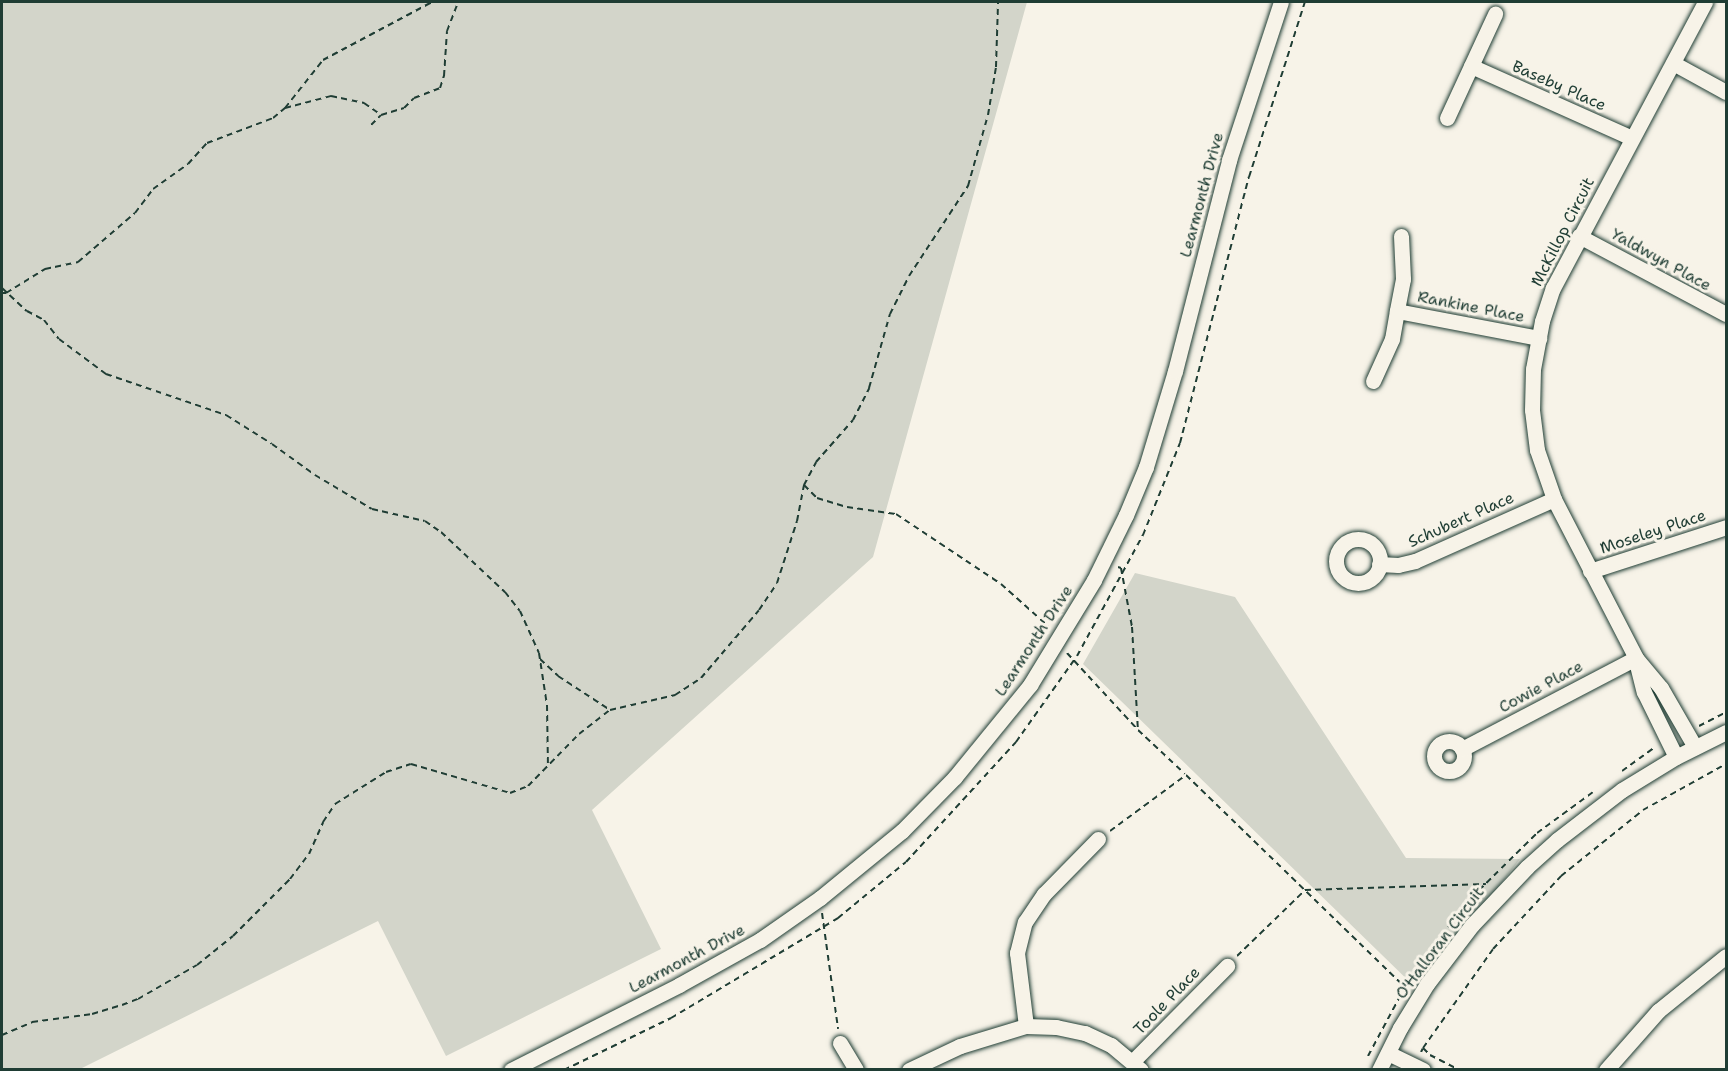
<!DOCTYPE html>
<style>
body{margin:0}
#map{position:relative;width:1728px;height:1071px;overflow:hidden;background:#f7f3e8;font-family:"Shantell Sans",sans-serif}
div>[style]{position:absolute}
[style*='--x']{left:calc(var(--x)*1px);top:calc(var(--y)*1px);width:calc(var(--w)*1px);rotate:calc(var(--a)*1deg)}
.green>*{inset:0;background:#d3d5ca}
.path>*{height:2px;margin-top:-1px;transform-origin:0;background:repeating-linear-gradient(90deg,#1f3d34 0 6px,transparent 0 10.5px)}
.roads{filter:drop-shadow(0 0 2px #1f3d34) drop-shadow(0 0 2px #1f3d34)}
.minor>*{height:15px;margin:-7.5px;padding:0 7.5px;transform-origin:7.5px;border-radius:7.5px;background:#f7f3e8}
.minor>.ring{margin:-7.5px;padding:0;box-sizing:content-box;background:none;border:15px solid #f7f3e8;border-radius:50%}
span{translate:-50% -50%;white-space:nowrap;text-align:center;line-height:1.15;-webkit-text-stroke:6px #f7f3e8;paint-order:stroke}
.street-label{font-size:16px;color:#1f3d34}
.frame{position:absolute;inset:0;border:3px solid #1f3d34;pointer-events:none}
</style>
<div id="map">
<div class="green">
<div style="clip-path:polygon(2px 2px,1027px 2px,873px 557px,592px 810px,661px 949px,446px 1056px,378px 921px,80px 1069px,2px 1069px)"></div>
<div style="clip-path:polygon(1135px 573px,1235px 597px,1406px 858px,1520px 859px,1418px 990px,1083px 664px)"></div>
</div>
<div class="path">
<div style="--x:285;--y:108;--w:48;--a:-14.6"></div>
<div style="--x:331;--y:96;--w:34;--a:12"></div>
<div style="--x:364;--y:103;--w:21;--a:35"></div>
<div style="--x:371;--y:125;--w:14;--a:-45"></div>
<div style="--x:381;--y:115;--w:24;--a:-17"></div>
<div style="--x:404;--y:108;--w:14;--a:-45"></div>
<div style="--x:414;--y:98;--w:28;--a:-21"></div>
<div style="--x:440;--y:88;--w:13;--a:-72"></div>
<div style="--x:444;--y:76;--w:45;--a:-86.2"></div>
<div style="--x:447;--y:31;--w:31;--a:-69"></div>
<div style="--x:2;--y:288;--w:34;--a:43"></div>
<div style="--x:27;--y:311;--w:19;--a:28"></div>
<div style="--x:44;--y:320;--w:24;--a:52"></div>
<div style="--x:59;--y:339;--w:59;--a:36.7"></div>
<div style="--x:106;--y:374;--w:127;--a:18.9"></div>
<div style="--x:226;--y:415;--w:54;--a:32.2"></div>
<div style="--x:272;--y:444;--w:53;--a:35.8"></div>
<div style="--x:315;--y:475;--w:66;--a:30.8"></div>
<div style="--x:372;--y:509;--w:54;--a:12.8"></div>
<div style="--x:425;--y:521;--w:19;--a:35"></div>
<div style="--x:441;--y:532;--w:88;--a:43.2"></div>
<div style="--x:505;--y:592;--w:24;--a:52"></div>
<div style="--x:520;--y:611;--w:46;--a:65.7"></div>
<div style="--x:539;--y:653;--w:53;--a:81.3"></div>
<div style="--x:547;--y:705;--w:61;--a:89.1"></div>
<div style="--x:2;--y:293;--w:4;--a:0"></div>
<div style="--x:6;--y:293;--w:46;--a:-31.6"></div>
<div style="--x:45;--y:269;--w:34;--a:-12"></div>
<div style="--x:78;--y:262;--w:75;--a:-40.7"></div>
<div style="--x:135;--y:213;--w:30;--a:-53"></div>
<div style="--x:153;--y:189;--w:43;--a:-35.5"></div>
<div style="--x:188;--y:164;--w:28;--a:-48"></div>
<div style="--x:207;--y:143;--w:71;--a:-20.7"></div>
<div style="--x:273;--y:118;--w:16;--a:-40"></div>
<div style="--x:285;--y:108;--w:61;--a:-51.6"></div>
<div style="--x:323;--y:60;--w:123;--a:-28"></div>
<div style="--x:804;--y:485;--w:18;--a:45"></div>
<div style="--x:817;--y:498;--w:31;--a:17"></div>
<div style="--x:847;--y:507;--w:49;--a:8.1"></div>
<div style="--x:896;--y:514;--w:126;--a:33.7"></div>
<div style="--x:1001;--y:584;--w:63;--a:41.8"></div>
<div style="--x:1118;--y:567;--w:3;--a:18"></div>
<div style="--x:1121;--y:568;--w:60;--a:79.4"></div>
<div style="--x:1132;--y:627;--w:103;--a:86.7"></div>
<div style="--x:1138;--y:730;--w:64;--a:43.1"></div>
<div style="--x:1067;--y:653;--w:105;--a:47.3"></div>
<div style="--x:540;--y:659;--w:25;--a:43"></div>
<div style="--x:558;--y:676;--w:62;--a:33.2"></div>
<div style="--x:1699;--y:726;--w:30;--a:-27"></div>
<div style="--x:1622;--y:771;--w:39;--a:-36"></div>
<div style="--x:1110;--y:831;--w:94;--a:-36.4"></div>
<div style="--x:1186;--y:775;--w:305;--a:44.1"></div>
<div style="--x:822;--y:913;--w:117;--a:82.1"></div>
<div style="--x:1237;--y:956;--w:95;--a:-44.1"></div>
<div style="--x:1305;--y:890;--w:181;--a:-1.9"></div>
<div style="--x:2;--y:1035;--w:33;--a:-23"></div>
<div style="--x:32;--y:1022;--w:61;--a:-7.6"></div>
<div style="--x:92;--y:1014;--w:31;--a:-17"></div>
<div style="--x:122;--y:1005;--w:17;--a:-21"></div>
<div style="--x:138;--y:999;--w:68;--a:-30"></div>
<div style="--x:197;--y:965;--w:46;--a:-38.9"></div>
<div style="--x:233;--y:936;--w:81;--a:-45"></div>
<div style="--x:290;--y:879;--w:31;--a:-53"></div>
<div style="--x:309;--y:854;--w:35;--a:-66"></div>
<div style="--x:323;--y:822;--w:22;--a:-56"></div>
<div style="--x:335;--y:804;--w:60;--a:-32.1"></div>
<div style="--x:386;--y:772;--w:26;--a:-18"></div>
<div style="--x:411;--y:764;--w:103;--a:16.3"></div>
<div style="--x:510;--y:793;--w:19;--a:-21"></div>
<div style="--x:528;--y:786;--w:73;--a:-45.6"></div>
<div style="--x:579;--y:734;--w:39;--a:-38"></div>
<div style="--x:610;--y:710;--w:67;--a:-13"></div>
<div style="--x:675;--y:695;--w:31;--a:-33"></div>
<div style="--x:701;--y:678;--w:89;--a:-49.5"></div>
<div style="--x:759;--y:610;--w:32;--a:-56"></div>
<div style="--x:777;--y:583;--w:65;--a:-72.1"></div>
<div style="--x:797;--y:521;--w:37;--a:-79"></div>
<div style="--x:804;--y:485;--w:26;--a:-62"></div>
<div style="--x:816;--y:462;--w:56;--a:-48.6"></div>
<div style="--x:853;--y:420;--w:36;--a:-63"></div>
<div style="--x:869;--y:388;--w:77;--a:-74.2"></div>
<div style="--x:890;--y:314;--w:42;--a:-63.4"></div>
<div style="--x:909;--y:276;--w:108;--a:-56.8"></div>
<div style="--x:968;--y:186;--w:74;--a:-74.3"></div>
<div style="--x:988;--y:115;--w:49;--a:-80.5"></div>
<div style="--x:996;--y:67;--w:65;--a:-88.2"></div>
<div style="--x:1423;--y:1048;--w:121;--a:-54.7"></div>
<div style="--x:1493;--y:949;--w:100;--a:-47"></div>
<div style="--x:1561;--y:876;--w:105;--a:-38.8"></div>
<div style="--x:1643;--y:810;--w:95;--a:-29"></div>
<div style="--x:1421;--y:1052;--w:4;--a:-63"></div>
<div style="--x:1423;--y:1048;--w:10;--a:45"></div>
<div style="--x:1430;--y:1055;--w:34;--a:27"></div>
<div style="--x:1368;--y:1056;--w:78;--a:-61.8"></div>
<div style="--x:1405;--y:987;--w:101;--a:-54.3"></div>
<div style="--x:1464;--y:905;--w:103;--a:-44.6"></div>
<div style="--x:1537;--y:833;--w:69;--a:-36.2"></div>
<div style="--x:564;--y:1070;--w:119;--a:-25.9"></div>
<div style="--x:671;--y:1018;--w:195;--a:-30.9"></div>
<div style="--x:838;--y:918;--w:88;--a:-39.5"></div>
<div style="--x:906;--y:862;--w:163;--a:-47.5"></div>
<div style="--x:1016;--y:742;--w:105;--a:-54.7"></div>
<div style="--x:1077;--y:656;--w:138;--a:-61.4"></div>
<div style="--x:1143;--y:535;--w:99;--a:-68.1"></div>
<div style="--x:1180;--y:443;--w:275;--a:-75.5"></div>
<div style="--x:1249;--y:177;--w:184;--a:-72.3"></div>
</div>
<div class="roads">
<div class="minor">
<div style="--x:1673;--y:63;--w:60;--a:28.7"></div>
<div style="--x:1471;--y:66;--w:176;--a:24.1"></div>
<div style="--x:1447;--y:118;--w:115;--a:-65.2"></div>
<div style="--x:1401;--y:236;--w:43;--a:87.3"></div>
<div style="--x:1403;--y:279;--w:33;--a:101"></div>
<div style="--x:1397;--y:311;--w:145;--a:10.8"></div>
<div style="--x:1579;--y:236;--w:166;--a:28"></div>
<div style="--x:1373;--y:381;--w:46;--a:-65.7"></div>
<div style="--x:1392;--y:339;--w:28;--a:-80"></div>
<div class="ring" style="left:1336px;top:539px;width:29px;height:29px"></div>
<div style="--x:1379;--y:564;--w:19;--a:3"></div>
<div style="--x:1398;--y:565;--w:17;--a:-13"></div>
<div style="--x:1415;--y:561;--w:152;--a:-24"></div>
<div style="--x:1590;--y:571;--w:143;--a:-17.9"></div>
<div style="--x:1636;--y:661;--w:32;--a:76"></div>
<div style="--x:1644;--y:692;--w:72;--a:63.8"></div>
<div class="ring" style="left:1434px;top:741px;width:15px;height:15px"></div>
<div style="--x:1695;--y:747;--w:68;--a:-120"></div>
<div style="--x:1661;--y:688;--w:39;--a:-130"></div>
<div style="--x:1636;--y:658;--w:179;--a:-117.3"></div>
<div style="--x:1554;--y:499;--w:52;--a:-109.1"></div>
<div style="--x:1537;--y:450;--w:40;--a:-97.1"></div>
<div style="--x:1532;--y:410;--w:41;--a:-88.6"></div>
<div style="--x:1533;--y:369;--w:49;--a:-79.4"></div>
<div style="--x:1542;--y:321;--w:35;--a:-72"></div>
<div style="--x:1553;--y:288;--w:324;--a:-62"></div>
<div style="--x:1462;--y:749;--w:196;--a:-27.6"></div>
<div style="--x:1026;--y:1026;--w:74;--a:-97"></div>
<div style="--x:1017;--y:953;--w:32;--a:-76"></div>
<div style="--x:1025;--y:922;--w:34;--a:-56"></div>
<div style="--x:1044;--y:894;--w:77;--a:-45.5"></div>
<div style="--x:840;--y:1043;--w:31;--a:59"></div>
<div style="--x:1388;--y:1053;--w:39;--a:26"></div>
<div style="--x:1133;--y:1061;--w:134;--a:-45.3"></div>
<div style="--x:511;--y:1070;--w:188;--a:-26.8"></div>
<div style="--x:679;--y:985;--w:93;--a:-29.1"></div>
<div style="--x:760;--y:940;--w:73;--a:-35"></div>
<div style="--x:820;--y:898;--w:106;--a:-39.3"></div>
<div style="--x:902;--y:831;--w:76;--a:-45.5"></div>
<div style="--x:955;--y:777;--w:119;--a:-50.8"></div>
<div style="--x:1030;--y:685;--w:123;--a:-58.6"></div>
<div style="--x:1094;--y:580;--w:72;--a:-63.8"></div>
<div style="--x:1126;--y:515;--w:52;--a:-67.4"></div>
<div style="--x:1146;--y:467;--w:100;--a:-73.2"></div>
<div style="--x:1175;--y:371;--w:218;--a:-75.6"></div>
<div style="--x:1229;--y:160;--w:166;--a:-71.8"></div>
<div style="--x:909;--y:1070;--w:56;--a:-25.2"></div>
<div style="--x:960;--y:1046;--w:69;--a:-16.9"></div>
<div style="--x:1026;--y:1026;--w:30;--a:2"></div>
<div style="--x:1056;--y:1027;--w:30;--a:12"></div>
<div style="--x:1085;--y:1033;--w:29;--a:25"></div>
<div style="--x:1111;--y:1045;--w:39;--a:40"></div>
<div style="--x:1379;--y:1070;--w:47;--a:-63.4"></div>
<div style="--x:1400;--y:1028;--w:52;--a:-58.5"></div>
<div style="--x:1427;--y:984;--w:74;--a:-52.7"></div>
<div style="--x:1472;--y:925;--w:80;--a:-46.5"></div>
<div style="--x:1527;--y:867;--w:40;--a:-42"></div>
<div style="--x:1557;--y:840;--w:82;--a:-37.6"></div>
<div style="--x:1622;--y:790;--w:63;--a:-31.4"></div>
<div style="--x:1676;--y:757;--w:56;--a:-26.6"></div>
<div style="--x:1606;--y:1070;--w:79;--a:-48.6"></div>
<div style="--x:1658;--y:1011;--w:87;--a:-39"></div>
</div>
</div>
<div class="street-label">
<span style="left:1559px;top:86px;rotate:24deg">Baseby Place</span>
<span style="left:1202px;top:195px;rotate:-75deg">Learmonth Drive</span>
<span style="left:1563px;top:232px;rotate:-63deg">McKillop Circuit</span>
<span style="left:1661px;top:260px;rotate:29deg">Yaldwyn Place</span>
<span style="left:1471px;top:307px;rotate:11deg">Rankine Place</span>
<span style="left:1461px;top:520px;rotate:-24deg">Schubert Place</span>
<span style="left:1653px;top:532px;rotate:-18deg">Moseley Place</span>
<span style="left:1034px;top:641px;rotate:-57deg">Learmonth Drive</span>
<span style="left:1541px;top:687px;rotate:-28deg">Cowie Place</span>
<span style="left:1440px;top:943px;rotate:-53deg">O'Halloran Circuit</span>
<span style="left:687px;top:959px;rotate:-28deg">Learmonth Drive</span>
<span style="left:1167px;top:1001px;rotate:-46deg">Toole Place</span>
</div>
<div class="frame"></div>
</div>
